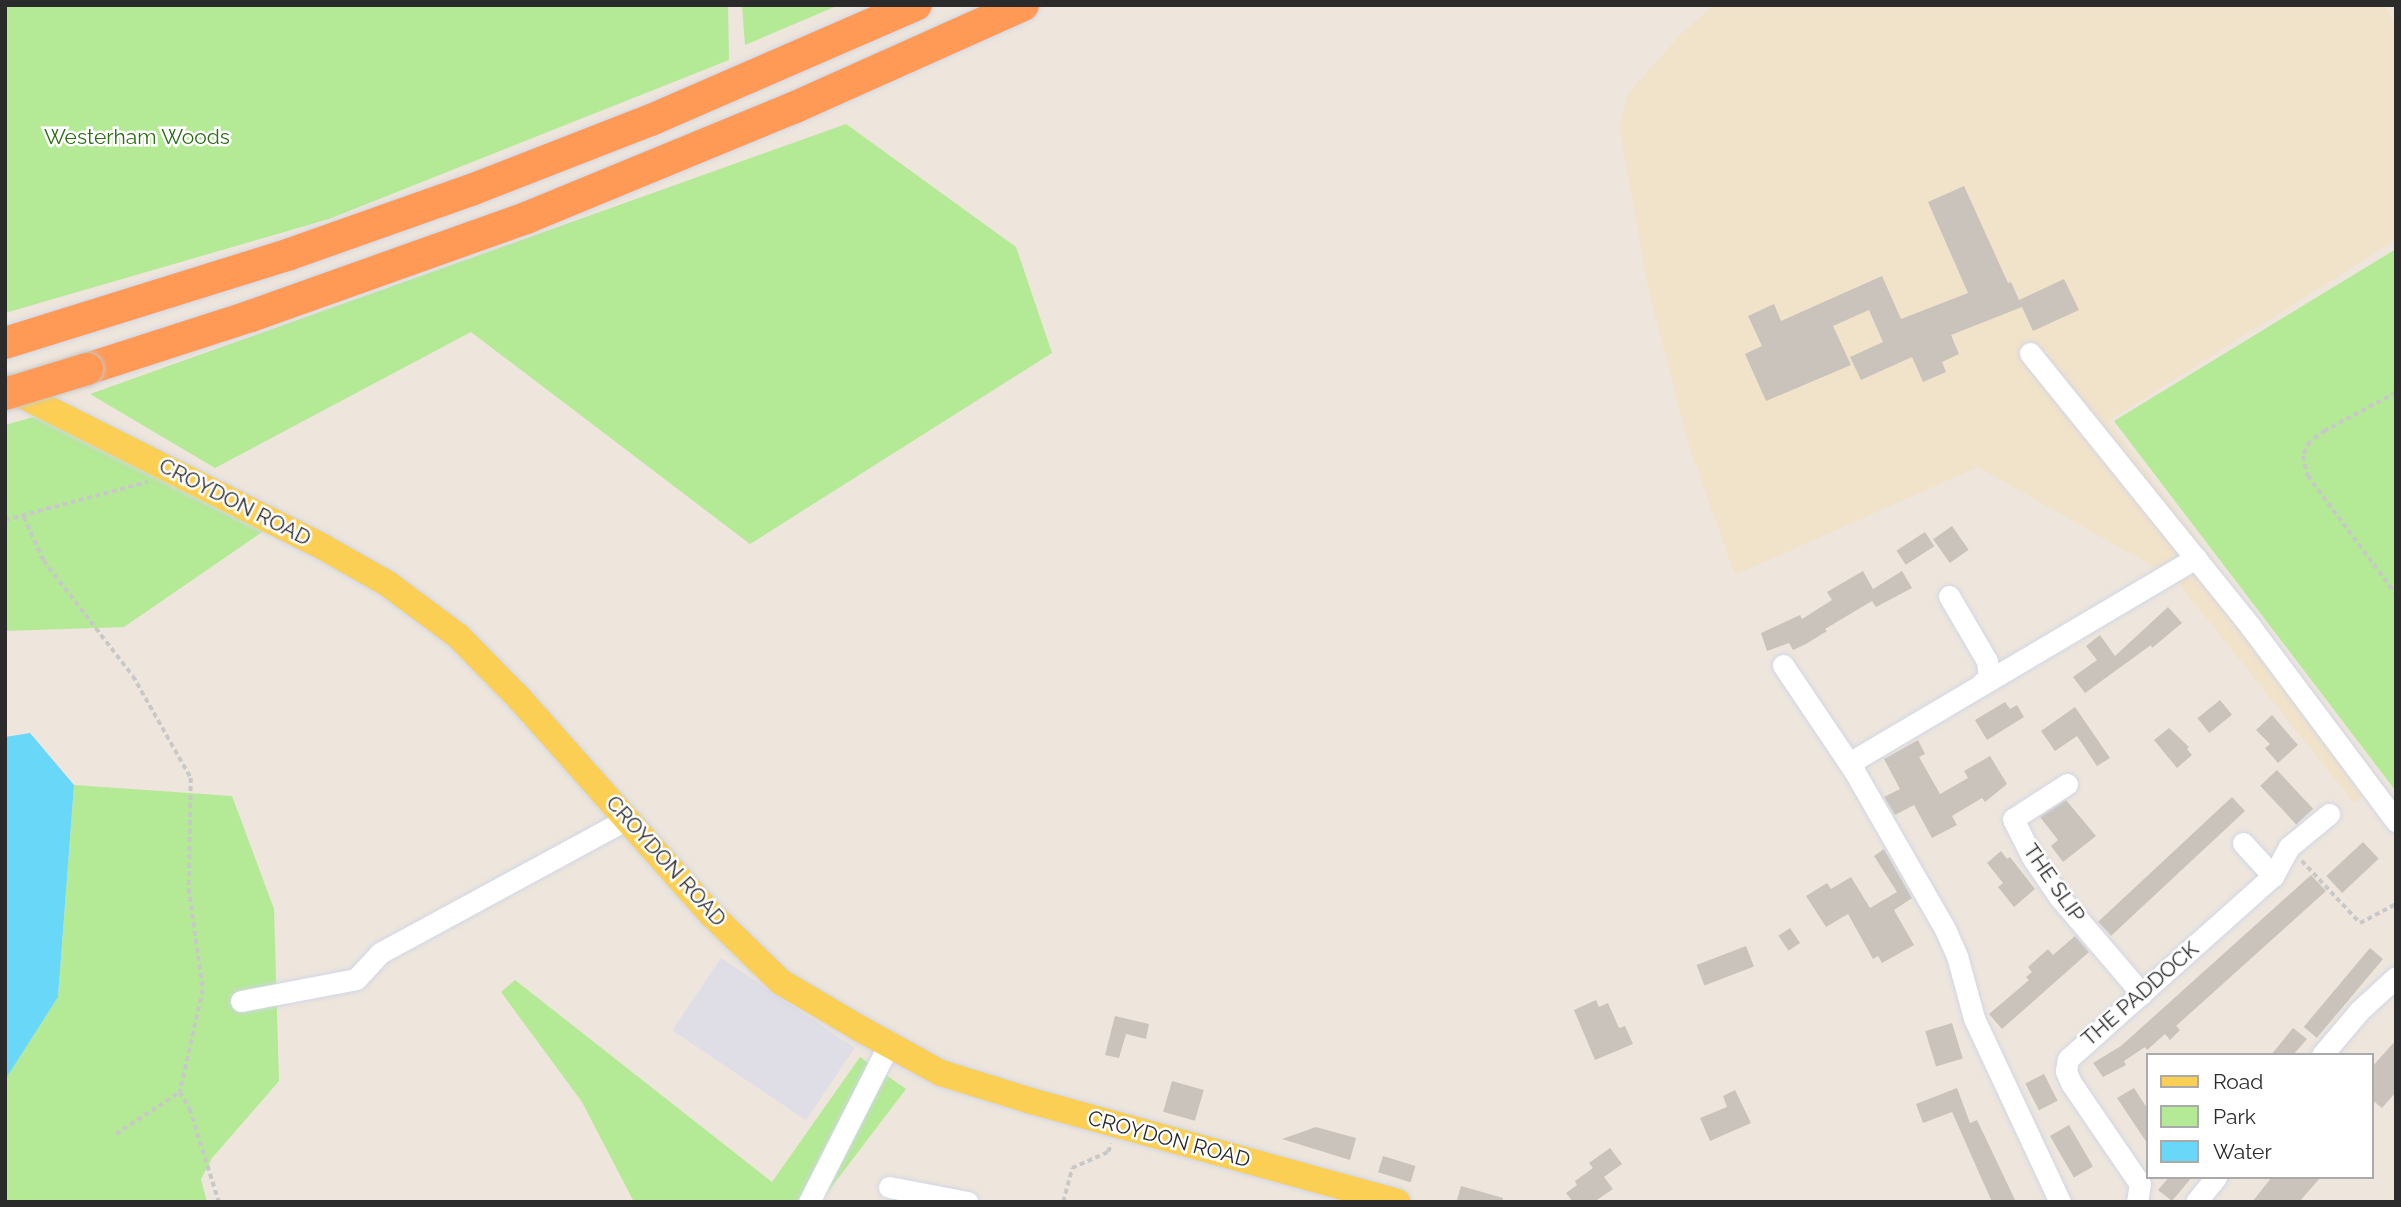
<!DOCTYPE html>
<style>
body{margin:0}
#map{position:relative;width:2401px;height:1207px;overflow:hidden;background:#eee6dc;font-family:Raleway,sans-serif}
div>[style]{position:absolute}
[style*='--x']{left:calc(var(--x)*1px);top:calc(var(--y)*1px);width:calc(var(--w)*1px);rotate:calc(var(--a)*1deg)}
.industrial>*{inset:0;background:#dfdde6;transform-origin:0 0}
.education>*{inset:0;background:#f1e3ca}
.green>*{inset:0;background:#b4e995}
.water>*{inset:0;background:#68d7f8}
.building>*{inset:0;background:#c9c3bc;transform-origin:0 0}
.path>*{height:3.5px;margin-top:-1.75px;transform-origin:0;background:repeating-linear-gradient(90deg,#c8c8c8 0 5px,transparent 0 8.5px)}
.roads{filter:drop-shadow(0 0 2px #d1d6e5) drop-shadow(0 0 2px #d1d6e5)}
.minor>*{height:21px;margin:-10.5px;padding:0 10.5px;transform-origin:10.5px;border-radius:10.5px;background:#fff}
.major>*{height:26px;margin:-13px;padding:0 13px;transform-origin:13px;border-radius:13px;background:#fbce54}
.highway>*{height:32px;margin:-16px;padding:0 16px;transform-origin:16px;border-radius:16px;background:#ff9956}
.bridges{filter:drop-shadow(0 0 2px #c8c8c8) drop-shadow(0 0 2px #c8c8c8)}
.highway-bridge>*{height:32px;margin:-16px;padding:0 16px;transform-origin:16px;border-radius:16px;background:#ff9956}
span{translate:-50% -50%;white-space:nowrap;text-align:center;line-height:1.15;-webkit-text-stroke:5px #fff;paint-order:stroke}
.park-label{font-size:21px;color:#2b6e15}
.street-label{font-size:21px;color:#2b2b2b}
.frame{position:absolute;inset:0;border:7px solid #2b2b2b;pointer-events:none}
.legend{position:absolute;left:2146px;top:1053px;width:228px;height:126px;box-sizing:border-box;background:#fff;border:2px solid #aaa;margin:0;padding:9px 12px;list-style:none;font-size:21px;color:#2b2b2b}
.legend li{display:flex;align-items:center;gap:14px;height:35px}
.legend b{width:35px;border:2px solid #aaa}
</style>
<div id="map">
<div class="industrial">
<div style="left:721px;top:958px;width:161px;height:87px;rotate:34deg"></div>
</div>
<div class="education">
<div style="clip-path:polygon(1714px 5px,2385px 5px,2396px 25px,2396px 240px,2108px 421px,2381px 780px,2371px 789px,2354px 803px,2175px 579px,1978px 467px,1735px 575px,1689px 446px,1649px 293px,1619px 126px,1629px 92px,1683px 32px)"></div>
</div>
<div class="green">
<div style="clip-path:polygon(5px 5px,728px 5px,729px 60px,329px 219px,5px 313px)"></div>
<div style="clip-path:polygon(742px 5px,839px 5px,745px 45px)"></div>
<div style="clip-path:polygon(846px 124px,1016px 247px,1052px 353px,750px 544px,471px 332px,215px 468px,90px 394px)"></div>
<div style="clip-path:polygon(2396px 249px,2396px 790px,2395px 790px,2114px 421px)"></div>
<div style="clip-path:polygon(37px 416px,265px 530px,124px 627px,5px 631px,5px 425px)"></div>
<div style="clip-path:polygon(74px 785px,232px 796px,274px 909px,279px 1081px,212px 1158px,201px 1179px,207px 1202px,5px 1202px,5px 1080px,58px 997px)"></div>
<div style="clip-path:polygon(515px 980px,772px 1182px,860px 1057px,906px 1089px,820px 1202px,634px 1202px,582px 1102px,501px 992px)"></div>
</div>
<div class="water">
<div style="clip-path:polygon(30px 733px,74px 785px,58px 997px,5px 1080px,5px 737px)"></div>
</div>
<div class="building">
<div style="clip-path:polygon(1964px 186px,2008px 283px,2011px 282px,2019px 300px,2064px 279px,2079px 310px,2033px 331px,2022px 307px,1951px 335px,1959px 354px,1942px 362px,1946px 372px,1923px 382px,1912px 357px,1861px 380px,1850px 357px,1883px 342px,1869px 310px,1833px 326px,1851px 365px,1766px 401px,1745px 354px,1762px 346px,1748px 316px,1774px 304px,1781px 321px,1882px 276px,1901px 319px,1968px 293px,1928px 202px)"></div>
<div style="left:1952px;top:526px;width:29px;height:23px;rotate:55deg"></div>
<div style="left:1925px;top:532px;width:17px;height:34px;rotate:57deg"></div>
<div style="clip-path:polygon(1863px 571px,1873px 589px,1902px 571px,1912px 588px,1876px 607px,1872px 601px,1825px 629px,1827px 631px,1806px 644px,1793px 650px,1789px 643px,1767px 651px,1761px 633px,1800px 615px,1802px 619px,1832px 600px,1827px 592px)"></div>
<div style="clip-path:polygon(2168px 607px,2182px 623px,2152px 648px,2151px 645px,2085px 693px,2073px 677px,2097px 660px,2086px 646px,2100px 635px,2115px 656px)"></div>
<div style="left:2220px;top:700px;width:19px;height:29px;rotate:51deg"></div>
<div style="clip-path:polygon(2005px 702px,2010px 709px,2017px 705px,2024px 717px,1987px 740px,1975px 720px)"></div>
<div style="clip-path:polygon(2075px 707px,2110px 758px,2097px 766px,2077px 736px,2055px 751px,2041px 731px)"></div>
<div style="clip-path:polygon(2272px 715px,2298px 745px,2278px 763px,2265px 748px,2270px 744px,2256px 730px)"></div>
<div style="clip-path:polygon(2169px 728px,2189px 747px,2187px 749px,2192px 755px,2177px 768px,2154px 740px)"></div>
<div style="clip-path:polygon(1918px 740px,1925px 754px,1919px 757px,1940px 794px,1968px 778px,1964px 771px,1990px 756px,2007px 784px,1985px 802px,1982px 798px,1952px 816px,1957px 825px,1932px 838px,1914px 805px,1895px 815px,1884px 797px,1900px 789px,1884px 759px)"></div>
<div style="left:2277px;top:770px;width:53px;height:23px;rotate:47deg"></div>
<div style="left:2232px;top:797px;width:19px;height:183px;rotate:47deg"></div>
<div style="clip-path:polygon(2066px 800px,2096px 836px,2063px 862px,2051px 846px,2058px 840px,2040px 817px)"></div>
<div style="left:2363px;top:842px;width:23px;height:50px;rotate:47deg"></div>
<div style="clip-path:polygon(1884px 849px,1912px 898px,1894px 910px,1914px 945px,1882px 963px,1878px 956px,1873px 959px,1848px 914px,1826px 927px,1806px 896px,1827px 883px,1831px 889px,1851px 877px,1870px 908px,1897px 892px,1874px 856px)"></div>
<div style="clip-path:polygon(2001px 851px,2007px 859px,2010px 857px,2035px 889px,2014px 907px,1998px 887px,2003px 883px,1987px 863px)"></div>
<div style="clip-path:polygon(2311px 875px,2326px 891px,2176px 1026px,2180px 1030px,2170px 1040px,2165px 1034px,2147px 1050px,2145px 1047px,2124px 1061px,2126px 1065px,2103px 1077px,2093px 1063px,2121px 1046px)"></div>
<div style="left:1790px;top:928px;width:18px;height:14px;rotate:56deg"></div>
<div style="clip-path:polygon(2075px 936px,2089px 952px,2002px 1029px,1989px 1014px,2029px 980px,2026px 977px,2032px 972px,2028px 967px,2048px 949px,2053px 955px)"></div>
<div style="left:1746px;top:946px;width:22px;height:53px;rotate:69deg"></div>
<div style="left:2370px;top:948px;width:17px;height:103px;rotate:40deg"></div>
<div style="clip-path:polygon(1596px 1000px,1599px 1007px,1608px 1003px,1619px 1028px,1625px 1026px,1633px 1044px,1595px 1060px,1574px 1010px)"></div>
<div style="clip-path:polygon(1115px 1016px,1149px 1024px,1146px 1039px,1126px 1034px,1119px 1058px,1105px 1055px)"></div>
<div style="left:1952px;top:1023px;width:37px;height:28px;rotate:73deg"></div>
<div style="clip-path:polygon(2293px 1028px,2307px 1039px,2293px 1055px,2271px 1055px)"></div>
<div style="clip-path:polygon(2396px 1040px,2396px 1092px,2382px 1108px,2371px 1099px,2371px 1068px)"></div>
<div style="left:2044px;top:1074px;width:30px;height:21px;rotate:63deg"></div>
<div style="left:1172px;top:1081px;width:33px;height:32px;rotate:16deg"></div>
<div style="clip-path:polygon(1957px 1088px,1970px 1123px,1977px 1120px,2016px 1202px,1992px 1202px,1952px 1112px,1923px 1123px,1916px 1104px)"></div>
<div style="clip-path:polygon(2134px 1088px,2147px 1108px,2147px 1143px,2117px 1098px)"></div>
<div style="clip-path:polygon(1735px 1090px,1751px 1123px,1710px 1141px,1700px 1118px,1727px 1107px,1723px 1096px)"></div>
<div style="left:2069px;top:1125px;width:48px;height:22px;rotate:60deg"></div>
<div style="clip-path:polygon(1316px 1127px,1356px 1138px,1350px 1160px,1282px 1139px)"></div>
<div style="clip-path:polygon(1610px 1148px,1622px 1164px,1604px 1177px,1613px 1189px,1594px 1202px,1573px 1202px,1566px 1193px,1577px 1185px,1575px 1181px,1593px 1168px,1589px 1163px)"></div>
<div style="left:1383px;top:1156px;width:34px;height:17px;rotate:17deg"></div>
<div style="clip-path:polygon(2169px 1177px,2192px 1177px,2172px 1201px,2158px 1190px)"></div>
<div style="clip-path:polygon(2272px 1177px,2321px 1177px,2299px 1202px,2252px 1202px)"></div>
<div style="clip-path:polygon(1461px 1186px,1503px 1198px,1502px 1202px,1457px 1200px)"></div>
</div>
<div class="path">
<div style="--x:2396;--y:393;--w:81;--a:151.8"></div>
<div style="--x:2325;--y:431;--w:19;--a:144"></div>
<div style="--x:2310;--y:442;--w:16;--a:117"></div>
<div style="--x:2303;--y:456;--w:21;--a:76"></div>
<div style="--x:2308;--y:476;--w:147;--a:53.3"></div>
<div style="--x:24;--y:517;--w:48;--a:65.6"></div>
<div style="--x:44;--y:561;--w:145;--a:52.3"></div>
<div style="--x:133;--y:676;--w:117;--a:60.4"></div>
<div style="--x:191;--y:778;--w:111;--a:91"></div>
<div style="--x:189;--y:889;--w:102;--a:82.1"></div>
<div style="--x:203;--y:990;--w:105;--a:102.7"></div>
<div style="--x:180;--y:1092;--w:20;--a:60"></div>
<div style="--x:190;--y:1109;--w:97;--a:72.7"></div>
<div style="--x:5;--y:520;--w:148;--a:-14.9"></div>
<div style="--x:2302;--y:861;--w:85;--a:46.9"></div>
<div style="--x:2360;--y:923;--w:41;--a:-27.8"></div>
<div style="--x:116;--y:1134;--w:77;--a:-33.3"></div>
<div style="--x:1063;--y:1202;--w:35;--a:-75"></div>
<div style="--x:1072;--y:1168;--w:39;--a:-24"></div>
<div style="--x:1108;--y:1152;--w:9;--a:-72"></div>
</div>
<div class="roads">
<div class="minor">
<div style="--x:2030;--y:353;--w:351;--a:51.1"></div>
<div style="--x:2250;--y:626;--w:244;--a:53.2"></div>
<div style="--x:1949;--y:596;--w:75;--a:59.7"></div>
<div style="--x:1987;--y:661;--w:17;--a:83"></div>
<div style="--x:1989;--y:678;--w:9;--a:144"></div>
<div style="--x:1783;--y:665;--w:125;--a:56.1"></div>
<div style="--x:2067;--y:784;--w:64;--a:147.1"></div>
<div style="--x:2013;--y:819;--w:42;--a:63.4"></div>
<div style="--x:2032;--y:857;--w:50;--a:55.7"></div>
<div style="--x:2060;--y:898;--w:126;--a:49.5"></div>
<div style="--x:2243;--y:843;--w:45;--a:47.7"></div>
<div style="--x:241;--y:1001;--w:117;--a:-10.8"></div>
<div style="--x:356;--y:979;--w:35;--a:-47"></div>
<div style="--x:380;--y:953;--w:281;--a:-28.5"></div>
<div style="--x:2322;--y:1055;--w:57;--a:-49.9"></div>
<div style="--x:2359;--y:1011;--w:50;--a:-42.6"></div>
<div style="--x:889;--y:1187;--w:80;--a:10.8"></div>
<div style="--x:809;--y:1202;--w:177;--a:-63.1"></div>
<div style="--x:2060;--y:1202;--w:203;--a:-115.1"></div>
<div style="--x:1974;--y:1018;--w:64;--a:-105.3"></div>
<div style="--x:1957;--y:956;--w:30;--a:-114"></div>
<div style="--x:1945;--y:929;--w:185;--a:-119.9"></div>
<div style="--x:1853;--y:769;--w:10;--a:-73"></div>
<div style="--x:1856;--y:759;--w:395;--a:-30.6"></div>
<div style="--x:2137;--y:1202;--w:18;--a:-81"></div>
<div style="--x:2140;--y:1184;--w:122;--a:-124.3"></div>
<div style="--x:2071;--y:1083;--w:13;--a:-113"></div>
<div style="--x:2066;--y:1071;--w:12;--a:-81"></div>
<div style="--x:2068;--y:1059;--w:275;--a:-41.8"></div>
<div style="--x:2273;--y:876;--w:33;--a:-61"></div>
<div style="--x:2289;--y:847;--w:52;--a:-39.5"></div>
<div style="--x:2196;--y:1202;--w:32;--a:-51"></div>
</div>
<div class="major">
<div style="--x:5;--y:387;--w:356;--a:26.7"></div>
<div style="--x:323;--y:547;--w:75;--a:29.6"></div>
<div style="--x:388;--y:584;--w:87;--a:36.6"></div>
<div style="--x:458;--y:636;--w:88;--a:45.5"></div>
<div style="--x:520;--y:699;--w:288;--a:48.4"></div>
<div style="--x:711;--y:914;--w:98;--a:44.2"></div>
<div style="--x:781;--y:982;--w:91;--a:30.5"></div>
<div style="--x:859;--y:1028;--w:94;--a:28.8"></div>
<div style="--x:941;--y:1073;--w:94;--a:17.3"></div>
<div style="--x:1031;--y:1101;--w:380;--a:15.4"></div>
</div>
<div class="highway">
<div style="--x:5;--y:343;--w:299;--a:-17.3"></div>
<div style="--x:290;--y:254;--w:192;--a:-19.5"></div>
<div style="--x:471;--y:190;--w:193;--a:-21.3"></div>
<div style="--x:651;--y:120;--w:289;--a:-23.5"></div>
<div style="--x:87;--y:369;--w:172;--a:-17.9"></div>
<div style="--x:251;--y:316;--w:292;--a:-19.6"></div>
<div style="--x:526;--y:218;--w:289;--a:-22.4"></div>
<div style="--x:793;--y:108;--w:252;--a:-24.1"></div>
</div>
</div>
<div class="bridges">
<div class="highway-bridge">
<div style="--x:5;--y:394;--w:86;--a:-17"></div>
</div>
</div>
<div class="park-label">
<span style="left:137px;top:137px">Westerham Woods</span>
</div>
<div class="street-label">
<span style="left:235px;top:502px;rotate:27deg">CROYDON ROAD</span>
<span style="left:666px;top:861px;rotate:48deg">CROYDON ROAD</span>
<span style="left:2054px;top:883px;rotate:55deg">THE SLIP</span>
<span style="left:2140px;top:994px;rotate:-41deg">THE PADDOCK</span>
<span style="left:1169px;top:1139px;rotate:15deg">CROYDON ROAD</span>
</div>
<div class="frame"></div>
<ul class="legend">
<li><b style="height:9px;background:#fbce54"></b>Road</li>
<li><b style="height:19px;background:#b4e995"></b>Park</li>
<li><b style="height:19px;background:#68d7f8"></b>Water</li>
</ul>
</div>
